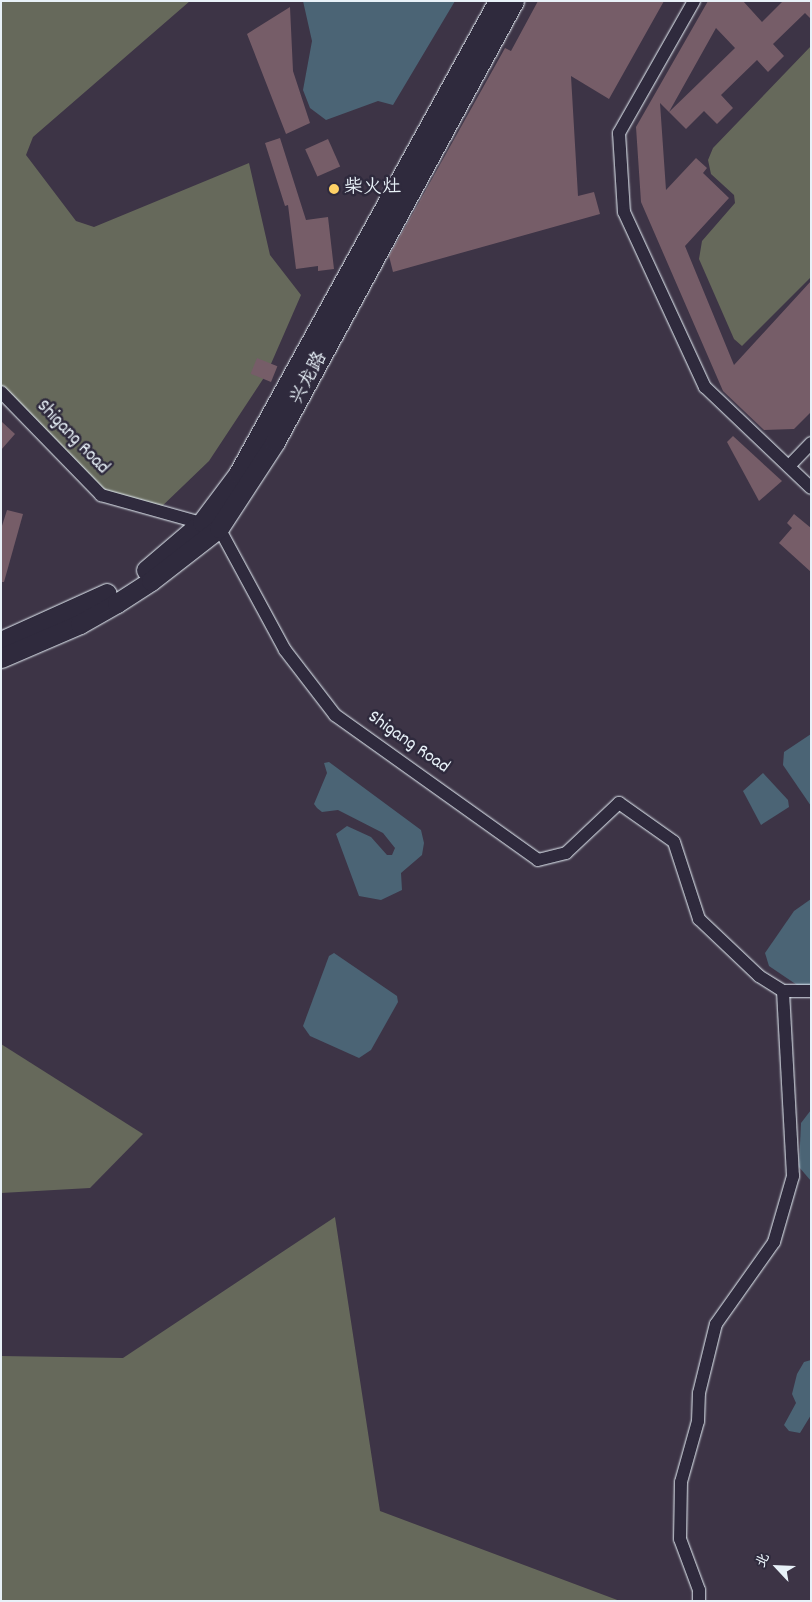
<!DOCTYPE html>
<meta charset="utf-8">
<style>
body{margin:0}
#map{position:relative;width:812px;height:1602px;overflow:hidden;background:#3d3446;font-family:Dekko,"LXGW WenKai TC",sans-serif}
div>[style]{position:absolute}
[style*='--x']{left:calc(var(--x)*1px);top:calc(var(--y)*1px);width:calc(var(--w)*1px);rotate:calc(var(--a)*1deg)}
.green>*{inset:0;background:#66695b}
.water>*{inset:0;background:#4b6475}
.building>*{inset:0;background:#765d68;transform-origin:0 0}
.roads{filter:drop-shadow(0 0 1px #e8f1f8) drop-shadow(0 0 1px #e8f1f8)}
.street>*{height:12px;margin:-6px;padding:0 6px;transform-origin:6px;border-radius:6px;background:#2f2a3d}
.secondary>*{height:19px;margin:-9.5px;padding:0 9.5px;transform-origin:9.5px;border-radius:9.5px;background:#2f2a3d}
.dots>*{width:14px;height:14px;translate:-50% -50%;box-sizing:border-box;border:2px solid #2f2a3d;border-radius:50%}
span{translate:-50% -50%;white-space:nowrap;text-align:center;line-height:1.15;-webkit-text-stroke:5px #2f2a3d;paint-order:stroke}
.poi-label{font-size:19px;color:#e8f1f8}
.left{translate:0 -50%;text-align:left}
.street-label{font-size:19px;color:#e8f1f8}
.frame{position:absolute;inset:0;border:2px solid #e8f1f8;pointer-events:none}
.north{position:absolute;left:752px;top:1542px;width:50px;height:50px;-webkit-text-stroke:4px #2f2a3d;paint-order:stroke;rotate:295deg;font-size:14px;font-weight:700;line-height:20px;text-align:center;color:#e8f1f8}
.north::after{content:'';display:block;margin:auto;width:18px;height:22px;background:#e8f1f8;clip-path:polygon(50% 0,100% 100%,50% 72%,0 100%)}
</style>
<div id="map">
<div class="green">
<div style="clip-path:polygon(1px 1px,190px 1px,33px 137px,26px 155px,76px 221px,94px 227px,249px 163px,270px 255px,301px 295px,267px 373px,209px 461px,157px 511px,101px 495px,1px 392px)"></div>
<div style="clip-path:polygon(811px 46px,811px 277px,742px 346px,734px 339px,699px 259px,702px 241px,735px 203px,734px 195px,711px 174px,708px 160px,713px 148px)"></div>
<div style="clip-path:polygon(1px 1044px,143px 1134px,90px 1188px,1px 1193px)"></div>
<div style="clip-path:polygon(335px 1217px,380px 1511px,620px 1601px,1px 1601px,1px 1356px,123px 1358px)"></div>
</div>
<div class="water">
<div style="clip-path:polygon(303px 1px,455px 1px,393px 105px,378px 101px,326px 120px,310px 108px,303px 90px,312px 41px)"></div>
<div style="clip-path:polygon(811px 734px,811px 806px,783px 765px,784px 752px)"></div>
<div style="clip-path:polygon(329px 762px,421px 830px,424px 843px,422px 855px,401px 873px,402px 890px,381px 900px,359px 896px,336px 834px,347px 826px,371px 837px,387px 855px,392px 855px,395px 848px,383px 833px,338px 810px,322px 812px,317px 808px,314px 804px,327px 773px,324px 763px)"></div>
<div style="clip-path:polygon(763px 773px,788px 800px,789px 807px,761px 825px,743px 791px)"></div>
<div style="clip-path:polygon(811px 899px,811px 985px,797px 985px,769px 966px,765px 953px,794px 911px)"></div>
<div style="clip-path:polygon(334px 953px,397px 996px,398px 1002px,371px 1050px,359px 1058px,310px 1036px,303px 1026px,329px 956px)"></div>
<div style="clip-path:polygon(811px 1110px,811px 1181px,799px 1167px,801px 1123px)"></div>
<div style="clip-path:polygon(811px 1360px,811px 1415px,800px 1433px,789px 1431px,784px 1425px,796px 1403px,792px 1394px,797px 1374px,804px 1362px)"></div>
</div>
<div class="building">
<div style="clip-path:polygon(538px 1px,664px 1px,609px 99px,571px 76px,578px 196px,594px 192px,600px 214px,393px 272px,389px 256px,505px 48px,511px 51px)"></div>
<div style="clip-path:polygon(708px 1px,743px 1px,762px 22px,783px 1px,811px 1px,811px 19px,805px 13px,773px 44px,784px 56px,768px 72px,757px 60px,721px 95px,733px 108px,717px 124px,704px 111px,686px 129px,669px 112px,735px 48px,716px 28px,669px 112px,660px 103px,666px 190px,696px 158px,707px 168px,703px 173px,729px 198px,685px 246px,734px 365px,811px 281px,811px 412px,794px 429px,764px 430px,723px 391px,641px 202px,636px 127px)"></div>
<div style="clip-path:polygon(290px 7px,293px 71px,310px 123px,286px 134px,247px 34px)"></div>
<div style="clip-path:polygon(280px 138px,306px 220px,328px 217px,334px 269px,318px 271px,318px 266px,296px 269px,288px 205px,285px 206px,265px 143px)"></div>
<div style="left:328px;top:139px;width:30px;height:25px;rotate:66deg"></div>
<div style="left:257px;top:358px;width:22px;height:17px;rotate:22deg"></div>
<div style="clip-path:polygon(1px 421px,15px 434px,1px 450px)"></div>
<div style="clip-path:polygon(733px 436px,782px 481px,759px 501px,727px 442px)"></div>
<div style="clip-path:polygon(7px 510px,23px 514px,4px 582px,1px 582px,1px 529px)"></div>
<div style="clip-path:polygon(794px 514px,811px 528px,811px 572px,779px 543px,792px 528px,787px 523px)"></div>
</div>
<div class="roads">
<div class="street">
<div style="--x:694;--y:1;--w:152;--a:119.6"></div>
<div style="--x:619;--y:133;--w:79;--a:86.4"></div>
<div style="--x:624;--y:212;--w:193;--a:65.2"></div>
<div style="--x:705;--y:387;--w:146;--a:43.6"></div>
<div style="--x:1;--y:392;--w:144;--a:45.8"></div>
<div style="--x:101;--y:495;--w:123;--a:15.6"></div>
<div style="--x:219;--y:528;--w:139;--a:61.6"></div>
<div style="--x:285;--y:650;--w:82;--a:52.4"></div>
<div style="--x:335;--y:715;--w:249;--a:35.5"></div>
<div style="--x:538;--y:860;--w:29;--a:-14"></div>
<div style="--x:566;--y:853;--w:73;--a:-43.3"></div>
<div style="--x:619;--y:803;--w:67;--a:35.3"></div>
<div style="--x:674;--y:842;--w:81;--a:72"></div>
<div style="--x:699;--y:919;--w:83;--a:43.5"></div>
<div style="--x:759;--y:976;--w:28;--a:32"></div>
<div style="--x:783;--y:991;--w:28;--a:0"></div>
<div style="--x:789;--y:466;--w:32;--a:-46"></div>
<div style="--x:699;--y:1601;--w:11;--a:-90"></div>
<div style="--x:699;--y:1590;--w:54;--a:-110.4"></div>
<div style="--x:680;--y:1539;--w:57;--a:-89"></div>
<div style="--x:681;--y:1482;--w:63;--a:-74.4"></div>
<div style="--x:698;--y:1421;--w:28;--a:-88"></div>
<div style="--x:699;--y:1393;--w:71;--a:-76.2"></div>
<div style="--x:716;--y:1324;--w:100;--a:-54.7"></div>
<div style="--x:774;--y:1242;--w:69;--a:-73.9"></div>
<div style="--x:793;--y:1176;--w:185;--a:-93.1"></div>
</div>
<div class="secondary">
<div style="--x:146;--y:570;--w:74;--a:-40.6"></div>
<div style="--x:202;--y:522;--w:60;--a:-53.1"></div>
<div style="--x:238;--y:474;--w:540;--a:-61.2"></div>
<div style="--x:1;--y:641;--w:116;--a:-24.4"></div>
<div style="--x:1;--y:658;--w:86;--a:-23.3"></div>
<div style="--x:80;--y:624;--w:43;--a:-29.6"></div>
<div style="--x:117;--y:603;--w:40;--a:-32.9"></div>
<div style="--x:151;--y:581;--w:86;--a:-37.9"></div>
<div style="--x:219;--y:528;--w:103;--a:-56.9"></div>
<div style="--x:275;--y:442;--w:502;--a:-61.54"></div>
</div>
</div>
<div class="dots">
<div style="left:334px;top:189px;background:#ffd166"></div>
</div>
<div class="poi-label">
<span class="left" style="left:344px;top:189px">柴火灶</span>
</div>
<div class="street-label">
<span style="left:310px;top:379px;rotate:-62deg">兴龙路</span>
<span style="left:72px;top:438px;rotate:46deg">Shigang Road</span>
<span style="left:408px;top:743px;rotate:35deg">Shigang Road</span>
</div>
<div class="frame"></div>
<div class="north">北</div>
</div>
